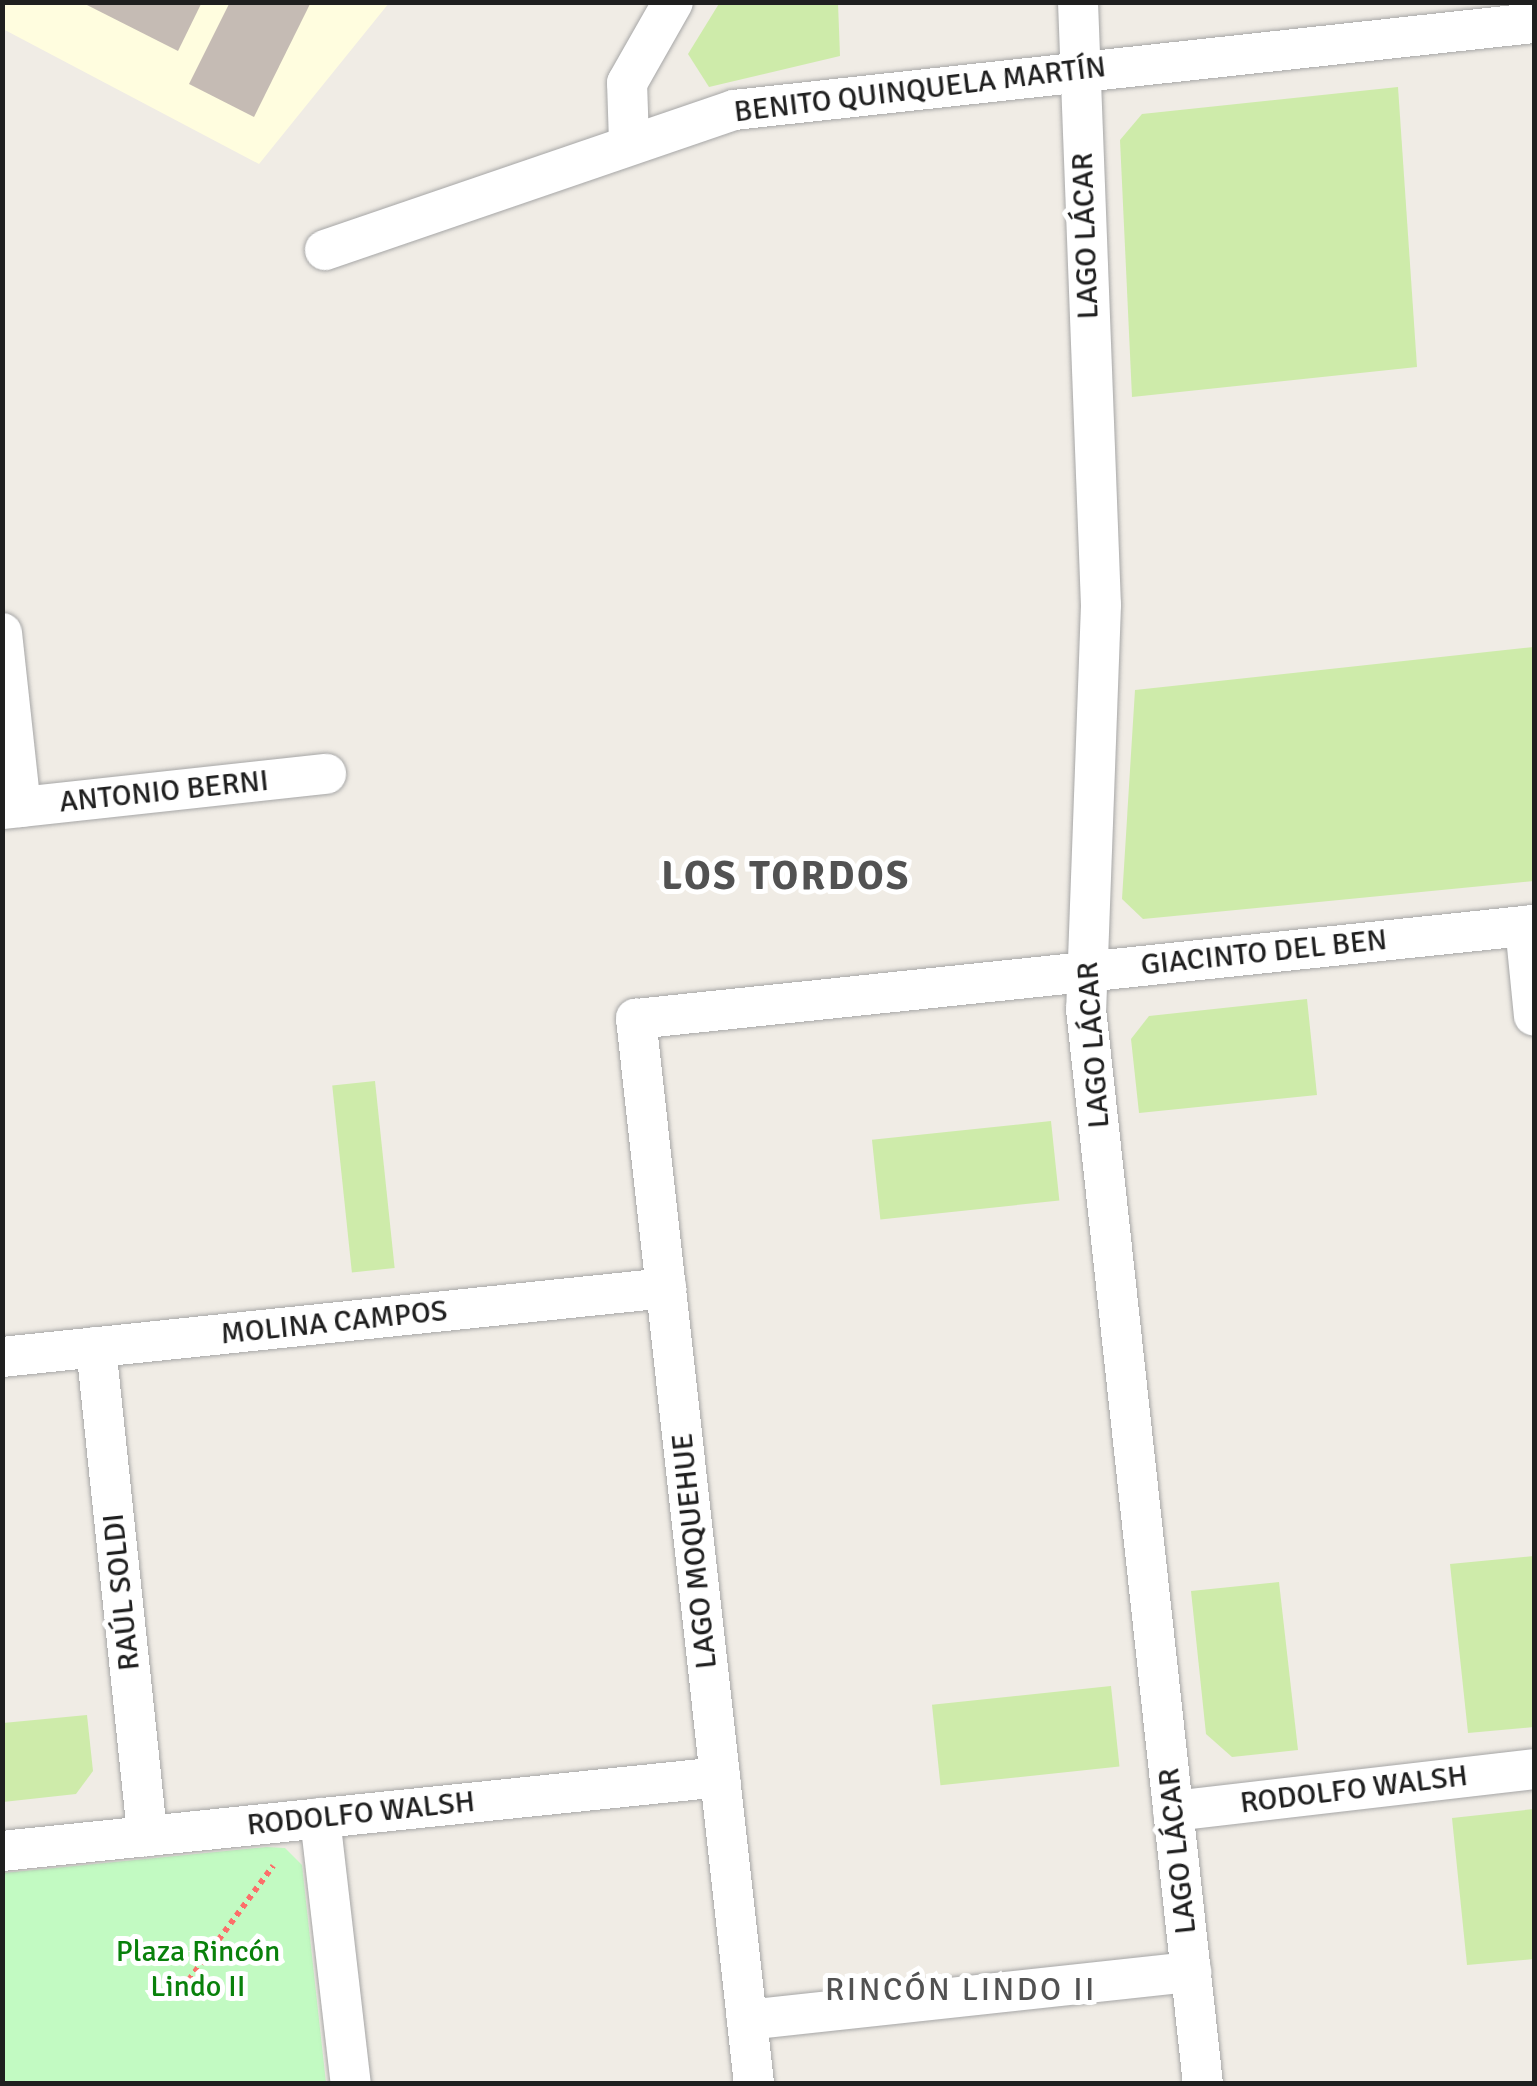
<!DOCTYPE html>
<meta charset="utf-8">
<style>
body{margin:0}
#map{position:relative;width:1537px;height:2086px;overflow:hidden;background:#f0ece5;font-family:Signika,sans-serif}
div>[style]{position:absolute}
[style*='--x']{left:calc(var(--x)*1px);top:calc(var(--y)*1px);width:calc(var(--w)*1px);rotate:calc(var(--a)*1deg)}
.education>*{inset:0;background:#fffddf}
.grass>*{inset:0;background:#ceebaa;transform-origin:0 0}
.park>*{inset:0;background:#c2fac2}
.building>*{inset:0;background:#c5bbb4}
.path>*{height:6px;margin-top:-3px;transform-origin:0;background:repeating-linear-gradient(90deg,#fc6f6a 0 5px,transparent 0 10px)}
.roads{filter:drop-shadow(0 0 2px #a6a6a6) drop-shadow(0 0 2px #a6a6a6)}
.minor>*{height:40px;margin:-20px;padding:0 20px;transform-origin:20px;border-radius:20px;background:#fff}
span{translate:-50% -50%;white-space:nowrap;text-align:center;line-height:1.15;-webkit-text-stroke:10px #fff;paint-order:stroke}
.street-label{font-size:30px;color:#1f1f1f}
.park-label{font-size:30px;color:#09810b}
.neighbourhood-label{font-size:32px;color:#525252;letter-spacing:2.5px}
.district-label{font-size:40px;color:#525252;font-weight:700;letter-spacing:2.5px}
.frame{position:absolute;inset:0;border:5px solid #1f1f1f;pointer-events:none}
</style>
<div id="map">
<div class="education">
<div style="clip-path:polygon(2px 3px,389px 3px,259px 164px,3px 29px)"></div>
</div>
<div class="grass">
<div style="clip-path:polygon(720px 2px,838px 3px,840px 56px,709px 87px,688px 54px)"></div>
<div style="clip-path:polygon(1398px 87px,1417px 367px,1132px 397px,1120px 140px,1142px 114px)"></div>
<div style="clip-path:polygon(1534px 647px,1534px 881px,1143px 919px,1122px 899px,1135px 690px)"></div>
<div style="clip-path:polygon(1307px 999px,1317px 1095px,1139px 1113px,1131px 1039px,1149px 1016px)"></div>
<div style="left:375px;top:1081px;width:188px;height:43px;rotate:84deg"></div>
<div style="left:1051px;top:1121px;width:80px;height:180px;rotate:84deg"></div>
<div style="clip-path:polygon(1534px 1556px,1534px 1727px,1468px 1733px,1450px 1564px)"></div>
<div style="clip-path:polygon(1279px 1582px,1298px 1750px,1232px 1757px,1206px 1734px,1191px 1591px)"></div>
<div style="left:1111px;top:1686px;width:81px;height:180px;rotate:84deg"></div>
<div style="clip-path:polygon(87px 1715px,93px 1771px,76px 1794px,3px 1802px,3px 1723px)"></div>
<div style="clip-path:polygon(1534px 1809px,1534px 1959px,1467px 1965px,1452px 1818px)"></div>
</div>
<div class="park">
<div style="clip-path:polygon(267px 1847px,285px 1848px,302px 1865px,326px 2083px,3px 2083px,3px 1873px)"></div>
</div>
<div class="building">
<div style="clip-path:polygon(81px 2px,202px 2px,178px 51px)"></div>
<div style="clip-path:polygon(230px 2px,311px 2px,254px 117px,189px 84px)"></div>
</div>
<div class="path">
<div style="--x:183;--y:1988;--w:152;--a:-53.6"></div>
</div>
<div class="roads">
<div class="minor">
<div style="--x:1078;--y:2;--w:603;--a:87.82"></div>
<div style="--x:1101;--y:605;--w:404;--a:92.1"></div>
<div style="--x:1086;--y:1009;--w:1081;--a:83.79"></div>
<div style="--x:629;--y:142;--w:59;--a:-91.9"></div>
<div style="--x:627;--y:83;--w:93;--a:-60.4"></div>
<div style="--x:325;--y:250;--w:432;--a:-18.9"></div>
<div style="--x:734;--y:110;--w:805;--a:-6.21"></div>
<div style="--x:2;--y:633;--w:175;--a:83.8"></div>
<div style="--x:2;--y:809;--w:326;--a:-6.2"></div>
<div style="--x:1525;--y:926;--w:90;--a:84.3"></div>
<div style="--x:96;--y:1347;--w:492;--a:84"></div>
<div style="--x:2;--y:1357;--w:668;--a:-5.93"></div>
<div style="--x:1173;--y:1811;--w:363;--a:-6.6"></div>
<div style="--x:320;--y:1818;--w:268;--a:83.4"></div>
<div style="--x:2;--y:1851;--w:722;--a:-5.88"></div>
<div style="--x:747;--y:2020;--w:447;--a:-6.2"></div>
<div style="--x:754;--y:2084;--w:1072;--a:-96.32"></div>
<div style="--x:636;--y:1019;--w:903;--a:-5.98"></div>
</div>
</div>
<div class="street-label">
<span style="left:920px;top:90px;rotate:-7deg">BENITO QUINQUELA MARTÍN</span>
<span style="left:1086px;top:236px;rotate:-92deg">LAGO LÁCAR</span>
<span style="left:164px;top:792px;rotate:-6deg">ANTONIO BERNI</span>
<span style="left:1264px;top:953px;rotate:-6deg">GIACINTO DEL BEN</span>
<span style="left:1094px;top:1045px;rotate:-94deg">LAGO LÁCAR</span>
<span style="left:334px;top:1323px;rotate:-6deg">MOLINA CAMPOS</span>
<span style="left:695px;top:1551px;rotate:-96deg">LAGO MOQUEHUE</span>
<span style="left:122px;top:1592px;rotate:-96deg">RAÚL SOLDI</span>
<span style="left:1354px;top:1790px;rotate:-7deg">RODOLFO WALSH</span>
<span style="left:361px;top:1814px;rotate:-6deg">RODOLFO WALSH</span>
<span style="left:1178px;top:1851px;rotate:-96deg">LAGO LÁCAR</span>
</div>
<div class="park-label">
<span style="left:198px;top:1969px">Plaza Rincón<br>Lindo II</span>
</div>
<div class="neighbourhood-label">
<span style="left:961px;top:1990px">RINCÓN LINDO II</span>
</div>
<div class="district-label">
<span style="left:786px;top:876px">LOS TORDOS</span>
</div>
<div class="frame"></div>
</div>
